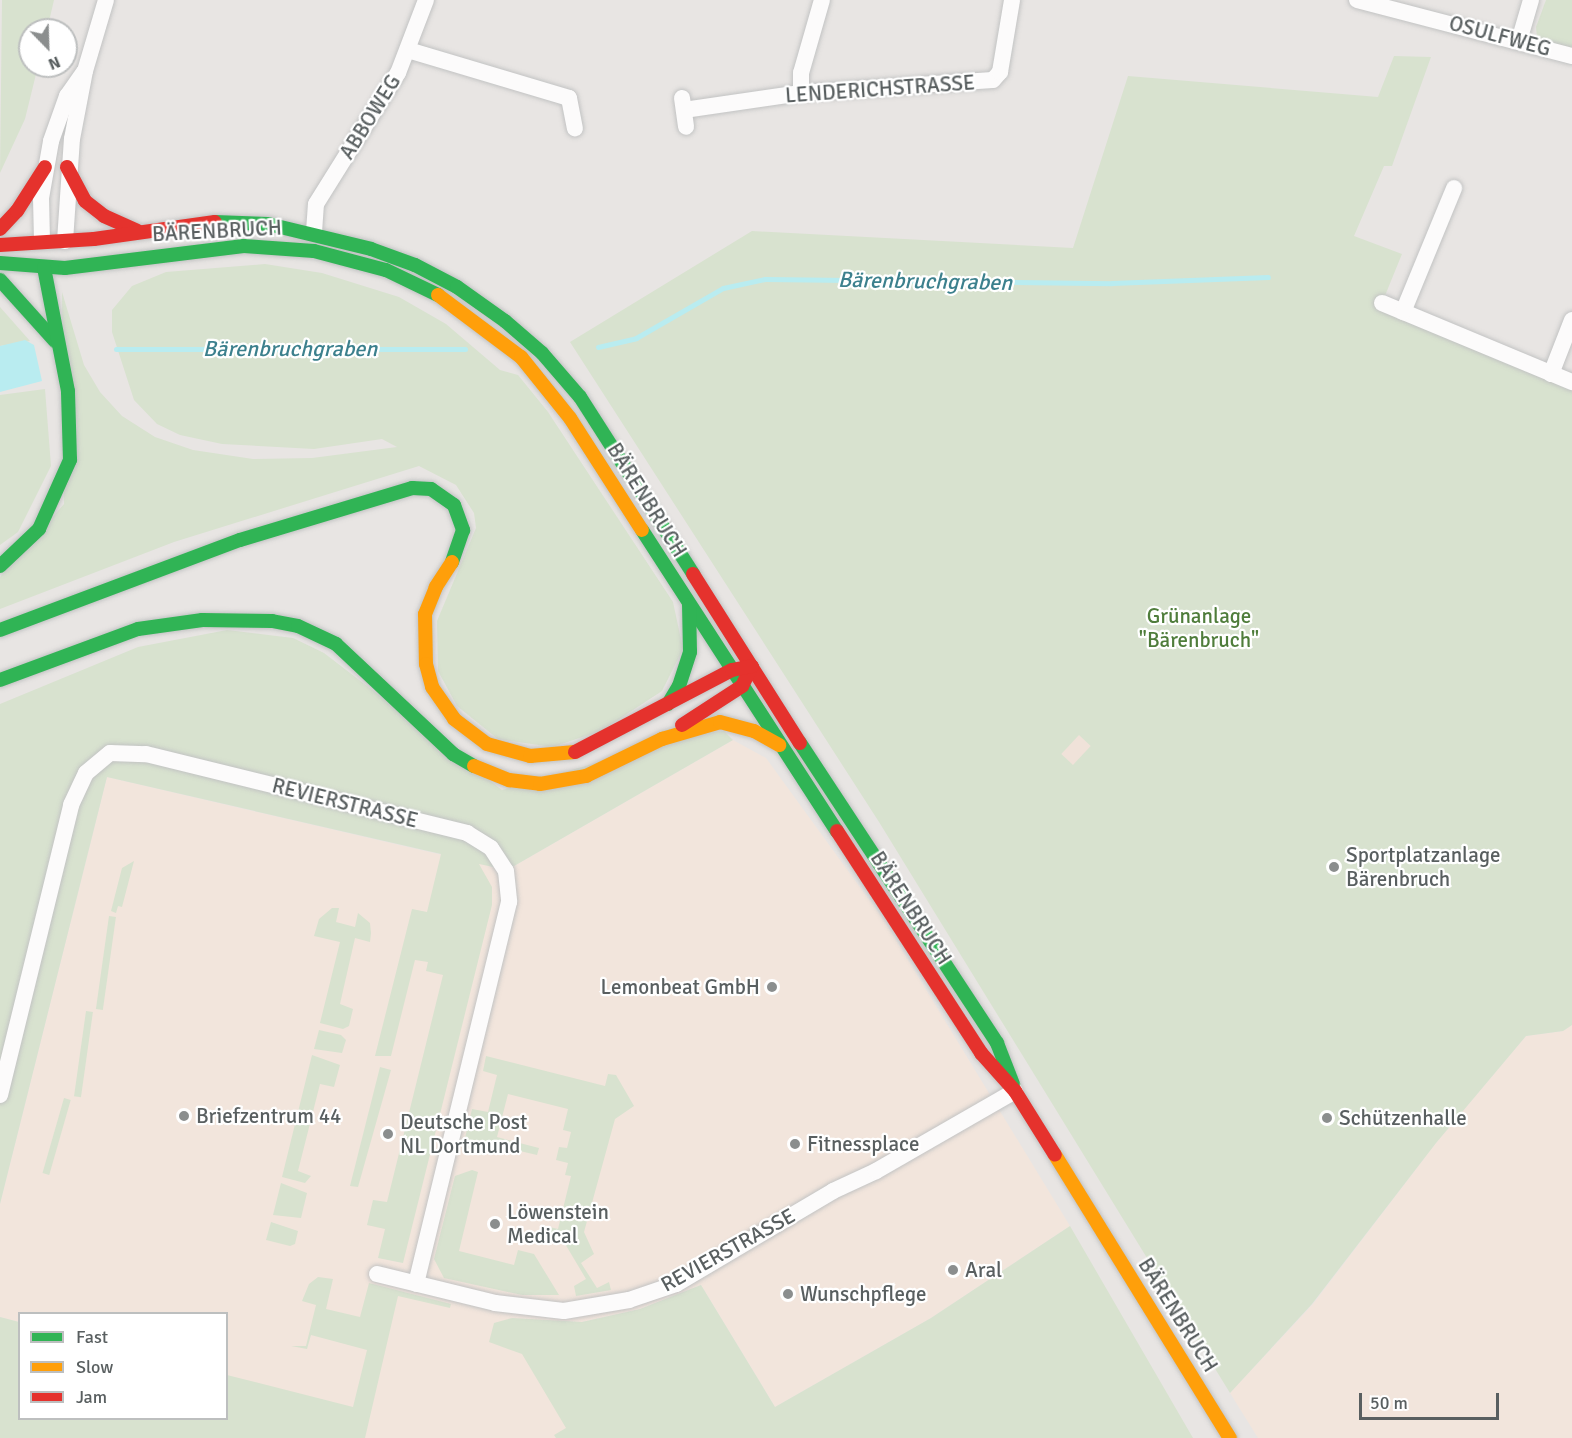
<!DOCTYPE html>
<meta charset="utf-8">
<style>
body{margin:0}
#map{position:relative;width:1572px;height:1438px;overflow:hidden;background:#e8e5e3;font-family:Signika,sans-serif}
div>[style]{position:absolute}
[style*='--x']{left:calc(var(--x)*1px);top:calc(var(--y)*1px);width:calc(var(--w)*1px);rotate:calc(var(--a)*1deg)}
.commercial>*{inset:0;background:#f2e5dc}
.green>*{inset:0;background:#d8e2cf;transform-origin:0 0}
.sand>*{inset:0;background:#f0e2d9;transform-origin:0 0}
.water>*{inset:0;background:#b9ecf0}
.stream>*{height:5px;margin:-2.5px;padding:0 2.5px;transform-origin:2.5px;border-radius:2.5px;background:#b9ecf0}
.roads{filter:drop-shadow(0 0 2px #c2c3c3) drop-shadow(0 0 2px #c2c3c3)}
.street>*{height:16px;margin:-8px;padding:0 8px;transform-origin:8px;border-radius:8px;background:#fcfbfb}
.fast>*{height:14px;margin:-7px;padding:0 7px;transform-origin:7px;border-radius:7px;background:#30b455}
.slow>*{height:14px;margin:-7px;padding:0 7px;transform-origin:7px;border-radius:7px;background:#ff9f0a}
.jam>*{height:14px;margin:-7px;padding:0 7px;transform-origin:7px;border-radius:7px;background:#e5322d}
.dots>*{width:16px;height:16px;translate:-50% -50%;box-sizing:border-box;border:3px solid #fff;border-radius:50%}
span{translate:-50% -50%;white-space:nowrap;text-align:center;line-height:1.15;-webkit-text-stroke:4.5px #fff;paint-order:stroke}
.street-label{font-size:21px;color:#595f60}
.park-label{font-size:21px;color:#4f7d3b}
.poi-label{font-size:21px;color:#595f60}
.left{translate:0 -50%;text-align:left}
.right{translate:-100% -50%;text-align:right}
.water-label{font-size:22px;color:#3c808d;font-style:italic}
.legend{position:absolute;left:18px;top:1312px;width:210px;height:108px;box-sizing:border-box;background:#fff;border:2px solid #bdbfbf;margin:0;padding:8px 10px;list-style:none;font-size:18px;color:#595f60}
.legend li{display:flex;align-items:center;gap:12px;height:30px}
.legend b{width:30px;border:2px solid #bdbfbf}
.north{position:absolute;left:18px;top:18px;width:60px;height:60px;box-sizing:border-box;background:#fff;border:2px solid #bdbfbf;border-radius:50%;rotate:157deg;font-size:16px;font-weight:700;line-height:24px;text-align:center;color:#595f60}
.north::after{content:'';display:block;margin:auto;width:21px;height:27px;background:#8b8e8e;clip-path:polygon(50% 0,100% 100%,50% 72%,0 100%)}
.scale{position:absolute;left:1359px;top:1393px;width:140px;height:27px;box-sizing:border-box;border:3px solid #595f60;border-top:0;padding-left:8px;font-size:18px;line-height:21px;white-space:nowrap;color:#595f60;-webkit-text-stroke:4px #fff;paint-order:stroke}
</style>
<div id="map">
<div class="commercial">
<div style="clip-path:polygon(733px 740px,766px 758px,883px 919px,1070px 1226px,931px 1318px,775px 1407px,701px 1285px,640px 1309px,582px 1322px,510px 1320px,576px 1438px,361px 1438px,227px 1375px,226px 1314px,20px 1314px,19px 1322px,0 1317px,0 1204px,107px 777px,507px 870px)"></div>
<div style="clip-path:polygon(1572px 1025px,1572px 1438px,1258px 1438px,1230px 1393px,1313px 1304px,1436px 1143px,1526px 1036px,1563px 1031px)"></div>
</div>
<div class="green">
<div style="clip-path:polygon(2px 0,54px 0,47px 30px,30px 30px,30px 66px,38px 66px,25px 119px,0 173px)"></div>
<div style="clip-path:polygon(1546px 0,1572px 0,1572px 49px,1537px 38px,1536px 27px)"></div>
<div style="clip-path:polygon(1394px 56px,1431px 57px,1392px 166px,1384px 166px,1354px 236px,1402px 254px,1382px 303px,1572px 382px,1572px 1025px,1563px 1031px,1526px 1036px,1436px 1143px,1312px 1304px,1230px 1393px,879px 822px,570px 342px,752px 231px,1073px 248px,1128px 76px,1378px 97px)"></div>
<div style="clip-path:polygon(265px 264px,322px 273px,399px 297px,446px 324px,500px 370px,518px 375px,548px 412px,673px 602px,683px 649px,662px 691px,601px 731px,552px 747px,498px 739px,457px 706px,438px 671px,437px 621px,476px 528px,474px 513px,456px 485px,419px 466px,174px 542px,0 609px,0 577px,64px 504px,62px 292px,84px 365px,100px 392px,122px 416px,155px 437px,193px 450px,253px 459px,312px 458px,397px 447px,382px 439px,314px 449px,222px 444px,180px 435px,157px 424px,134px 400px,112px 332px,112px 310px,132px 286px,166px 272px)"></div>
<div style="clip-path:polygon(0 307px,30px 341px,0 346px)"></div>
<div style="clip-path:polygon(45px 389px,51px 466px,18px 532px,0 545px,0 395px)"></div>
<div style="clip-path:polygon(227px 630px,293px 638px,324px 653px,502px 790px,700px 733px,724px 731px,733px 740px,507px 870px,479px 864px,492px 887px,492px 905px,403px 1263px,378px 1258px,385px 1229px,367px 1225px,373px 1200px,387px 1202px,443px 975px,426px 971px,428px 962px,415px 960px,391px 1056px,375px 1056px,412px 909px,427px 912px,441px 854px,107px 777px,0 1204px,0 704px,138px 647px)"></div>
<div style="clip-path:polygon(134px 861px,122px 907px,118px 906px,116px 913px,111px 911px,122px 868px)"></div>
<div style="clip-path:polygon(332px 908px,339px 908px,336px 922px,355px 927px,358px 913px,370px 923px,371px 933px,370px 942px,355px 938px,340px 1004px,353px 1009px,349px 1026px,343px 1029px,320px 1023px,340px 942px,314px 936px,319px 919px)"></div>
<div style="left:109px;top:916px;width:7px;height:94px;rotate:8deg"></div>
<div style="left:86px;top:1011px;width:7px;height:86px;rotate:8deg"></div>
<div style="clip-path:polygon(319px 1030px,341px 1035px,346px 1040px,342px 1053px,314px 1049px)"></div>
<div style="clip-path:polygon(312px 1055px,340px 1065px,334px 1087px,320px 1084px,298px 1171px,311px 1176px,305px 1183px,282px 1177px)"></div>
<div style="clip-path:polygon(486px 1056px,605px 1086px,608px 1074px,616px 1075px,634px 1106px,615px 1119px,584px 1232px,594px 1254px,581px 1263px,597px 1288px,609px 1282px,611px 1290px,576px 1296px,574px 1286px,586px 1279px,558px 1232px,546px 1238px,544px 1232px,545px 1226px,558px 1229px,571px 1176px,565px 1175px,568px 1163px,556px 1160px,559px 1147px,567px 1148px,571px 1132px,563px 1130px,568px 1109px,508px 1094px,497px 1137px,539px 1148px,537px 1155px,485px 1143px,482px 1155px,473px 1153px,464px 1142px,472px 1109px,488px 1112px,497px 1075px,483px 1071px)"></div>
<div style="clip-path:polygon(380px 1067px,391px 1070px,358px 1187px,350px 1186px)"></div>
<div style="left:64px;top:1098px;width:7px;height:78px;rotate:16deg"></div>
<div style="clip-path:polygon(472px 1170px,478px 1172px,459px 1251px,514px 1265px,518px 1250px,534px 1254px,559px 1295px,522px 1295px,444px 1278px,434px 1259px,455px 1176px)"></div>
<div style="clip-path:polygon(281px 1183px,307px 1193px,301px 1218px,273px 1215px)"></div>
<div style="clip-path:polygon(271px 1222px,298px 1231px,295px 1244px,290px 1246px,266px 1240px)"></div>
<div style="clip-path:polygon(1070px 1226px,1193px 1438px,556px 1438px,554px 1435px,566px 1428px,522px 1354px,489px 1342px,494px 1323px,512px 1318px,582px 1322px,640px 1309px,701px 1285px,775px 1407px,931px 1318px)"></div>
<div style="clip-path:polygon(318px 1277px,333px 1279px,326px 1309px,360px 1317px,369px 1283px,451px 1304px,450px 1308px,398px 1296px,365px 1438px,0 1438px,0 1317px,19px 1322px,20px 1418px,226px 1418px,227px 1375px,353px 1407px,367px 1350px,311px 1335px,307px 1349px,291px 1346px,306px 1346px,316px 1305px,302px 1301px,309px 1284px)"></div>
</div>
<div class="sand">
<div style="left:1079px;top:735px;width:16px;height:26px;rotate:43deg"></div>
</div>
<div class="water">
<div style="clip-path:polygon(25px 340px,34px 345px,42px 381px,0 392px,0 346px)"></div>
</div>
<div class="stream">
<div style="--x:598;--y:347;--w:39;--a:-13"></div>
<div style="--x:636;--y:338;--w:100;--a:-29.9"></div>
<div style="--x:723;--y:288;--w:43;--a:-12.1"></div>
<div style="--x:765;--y:279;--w:347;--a:0.7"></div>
<div style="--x:1112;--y:283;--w:156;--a:-2.2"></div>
<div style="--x:116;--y:349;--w:349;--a:0"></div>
</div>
<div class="roads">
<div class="street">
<div style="--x:1357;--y:0;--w:222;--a:14.6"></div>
<div style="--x:1519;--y:41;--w:43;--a:-73.7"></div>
<div style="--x:408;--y:50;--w:168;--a:16.6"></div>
<div style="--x:569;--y:98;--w:31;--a:79"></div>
<div style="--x:801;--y:93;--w:20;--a:-90"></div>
<div style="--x:801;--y:73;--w:76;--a:-74"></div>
<div style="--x:682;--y:98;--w:29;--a:82"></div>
<div style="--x:684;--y:110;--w:118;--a:-8.3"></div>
<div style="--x:801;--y:93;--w:192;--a:-3.9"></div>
<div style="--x:993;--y:80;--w:11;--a:-49"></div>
<div style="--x:1000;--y:72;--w:73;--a:-80.5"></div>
<div style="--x:314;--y:232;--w:28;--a:-86"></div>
<div style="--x:316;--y:204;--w:155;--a:-58"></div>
<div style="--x:398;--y:73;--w:78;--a:-69"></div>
<div style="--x:42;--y:241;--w:43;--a:-91.3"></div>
<div style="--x:41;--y:198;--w:58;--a:-80"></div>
<div style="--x:51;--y:141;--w:48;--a:-70.4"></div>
<div style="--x:67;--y:96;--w:29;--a:-55"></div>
<div style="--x:65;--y:241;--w:102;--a:-86.1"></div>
<div style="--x:72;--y:139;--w:69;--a:-79.2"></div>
<div style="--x:85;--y:71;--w:74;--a:-73.5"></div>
<div style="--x:1382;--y:303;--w:206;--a:22.6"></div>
<div style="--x:1403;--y:312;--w:134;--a:-67.6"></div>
<div style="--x:1551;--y:374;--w:58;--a:-68.7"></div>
<div style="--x:0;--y:1095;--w:299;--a:-76.2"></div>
<div style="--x:71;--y:805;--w:35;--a:-65"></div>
<div style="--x:86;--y:773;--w:31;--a:-40"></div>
<div style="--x:110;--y:753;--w:36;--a:2"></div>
<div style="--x:146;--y:754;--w:331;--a:13.8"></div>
<div style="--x:467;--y:833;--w:28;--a:32"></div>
<div style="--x:491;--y:848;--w:27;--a:57"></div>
<div style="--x:506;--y:871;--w:31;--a:84"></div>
<div style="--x:509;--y:902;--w:393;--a:103.7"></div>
<div style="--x:377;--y:1274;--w:122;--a:13.8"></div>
<div style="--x:495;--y:1303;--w:69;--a:6.6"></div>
<div style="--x:564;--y:1311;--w:66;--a:-9.6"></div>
<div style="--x:629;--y:1300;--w:50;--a:-18.8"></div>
<div style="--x:676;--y:1284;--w:182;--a:-30.6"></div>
<div style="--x:833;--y:1191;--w:47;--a:-24.9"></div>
<div style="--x:876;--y:1171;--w:160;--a:-29.9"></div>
</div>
<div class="fast">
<div style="--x:215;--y:222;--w:53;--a:2.2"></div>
<div style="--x:268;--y:224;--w:106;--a:13.6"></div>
<div style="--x:371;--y:249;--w:47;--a:20"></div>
<div style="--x:415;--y:265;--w:47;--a:27.6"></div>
<div style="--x:457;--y:287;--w:59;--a:35.3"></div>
<div style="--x:505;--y:321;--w:49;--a:40.9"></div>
<div style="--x:542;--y:353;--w:58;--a:49.2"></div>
<div style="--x:580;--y:397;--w:210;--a:57.4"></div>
<div style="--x:0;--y:263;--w:65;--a:4.4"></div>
<div style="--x:65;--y:268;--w:180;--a:-7"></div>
<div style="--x:244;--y:246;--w:70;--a:4.1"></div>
<div style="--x:314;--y:251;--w:74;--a:14.8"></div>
<div style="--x:386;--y:270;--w:58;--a:25.7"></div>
<div style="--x:0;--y:280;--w:82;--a:48"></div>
<div style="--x:642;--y:530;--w:359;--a:57.1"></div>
<div style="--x:0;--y:566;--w:54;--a:-43.5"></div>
<div style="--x:39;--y:529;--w:76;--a:-65.8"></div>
<div style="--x:70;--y:460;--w:69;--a:-91.7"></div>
<div style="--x:68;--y:391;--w:126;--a:-101"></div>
<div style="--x:0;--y:630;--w:256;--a:-20.6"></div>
<div style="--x:240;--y:540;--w:180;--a:-16.8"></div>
<div style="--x:412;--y:488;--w:19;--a:3"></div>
<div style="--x:431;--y:489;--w:28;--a:35"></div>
<div style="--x:454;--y:505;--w:27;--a:70"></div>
<div style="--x:463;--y:530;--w:34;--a:109"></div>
<div style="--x:0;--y:680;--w:147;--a:-20.3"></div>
<div style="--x:138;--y:629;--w:65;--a:-8"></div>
<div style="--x:202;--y:620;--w:70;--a:0.8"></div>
<div style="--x:272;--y:621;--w:26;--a:11"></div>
<div style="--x:298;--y:626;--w:42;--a:25.3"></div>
<div style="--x:336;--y:644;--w:161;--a:43.2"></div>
<div style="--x:453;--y:754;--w:24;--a:30"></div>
<div style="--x:668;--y:704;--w:21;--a:-59"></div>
<div style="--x:679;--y:686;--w:36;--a:-72"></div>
<div style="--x:690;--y:652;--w:47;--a:-91.2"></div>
<div style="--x:800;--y:743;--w:359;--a:56.7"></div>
<div style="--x:997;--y:1043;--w:44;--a:68.7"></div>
</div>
<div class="slow">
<div style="--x:438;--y:295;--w:104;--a:36.8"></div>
<div style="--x:521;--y:357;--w:78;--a:51.2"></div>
<div style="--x:570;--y:418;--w:133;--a:57.3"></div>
<div style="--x:452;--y:562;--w:30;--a:123"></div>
<div style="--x:436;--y:587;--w:29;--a:112"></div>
<div style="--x:425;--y:614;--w:50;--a:88.9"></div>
<div style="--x:426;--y:664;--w:24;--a:75"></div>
<div style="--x:432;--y:687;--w:39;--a:55"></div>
<div style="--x:454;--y:719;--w:41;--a:37.1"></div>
<div style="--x:487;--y:744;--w:45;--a:15.6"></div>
<div style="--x:530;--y:756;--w:45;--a:-5.1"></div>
<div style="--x:474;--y:766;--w:38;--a:22"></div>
<div style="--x:509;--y:780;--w:31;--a:7"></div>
<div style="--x:540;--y:784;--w:47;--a:-9.9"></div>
<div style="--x:586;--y:776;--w:85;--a:-26"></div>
<div style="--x:662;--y:739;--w:60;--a:-16.3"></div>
<div style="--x:720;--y:722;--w:35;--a:15"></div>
<div style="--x:754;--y:731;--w:29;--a:29"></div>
<div style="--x:1055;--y:1155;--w:333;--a:58.3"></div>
</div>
<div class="jam">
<div style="--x:67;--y:167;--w:38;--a:62"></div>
<div style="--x:85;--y:201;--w:24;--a:38"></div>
<div style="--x:104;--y:216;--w:36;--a:24"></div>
<div style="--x:0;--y:229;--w:25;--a:-47"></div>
<div style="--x:17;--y:211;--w:52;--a:-57.5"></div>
<div style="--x:0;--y:245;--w:94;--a:-3.7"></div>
<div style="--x:94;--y:239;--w:122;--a:-8"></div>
<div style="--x:693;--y:574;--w:200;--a:57.7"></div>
<div style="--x:682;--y:725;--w:72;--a:-33"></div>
<div style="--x:742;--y:686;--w:22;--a:-63"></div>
<div style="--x:575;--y:752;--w:177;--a:-27.6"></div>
<div style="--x:732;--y:670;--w:20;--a:-11"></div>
<div style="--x:837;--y:831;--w:265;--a:57"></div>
<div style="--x:981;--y:1053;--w:51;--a:48.2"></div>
<div style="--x:1015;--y:1091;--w:75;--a:58"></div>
</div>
</div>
<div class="dots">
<div style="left:1334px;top:867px;background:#8b8e8e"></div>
<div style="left:772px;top:987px;background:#8b8e8e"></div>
<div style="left:184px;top:1116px;background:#8b8e8e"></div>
<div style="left:1327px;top:1118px;background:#8b8e8e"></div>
<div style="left:388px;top:1134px;background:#8b8e8e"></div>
<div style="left:795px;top:1144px;background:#8b8e8e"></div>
<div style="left:495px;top:1224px;background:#8b8e8e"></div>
<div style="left:953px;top:1270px;background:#8b8e8e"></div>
<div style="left:788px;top:1294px;background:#8b8e8e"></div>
</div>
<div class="street-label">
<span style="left:1500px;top:36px;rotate:15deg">OSULFWEG</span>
<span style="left:880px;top:89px;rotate:-4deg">LENDERICHSTRASSE</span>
<span style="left:370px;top:117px;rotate:-58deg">ABBOWEG</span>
<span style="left:217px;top:231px;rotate:-3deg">BÄRENBRUCH</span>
<span style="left:647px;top:500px;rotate:58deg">BÄRENBRUCH</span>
<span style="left:345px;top:803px;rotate:14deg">REVIERSTRASSE</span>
<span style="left:911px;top:908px;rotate:57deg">BÄRENBRUCH</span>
<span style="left:728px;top:1250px;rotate:-29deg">REVIERSTRASSE</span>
<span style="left:1178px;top:1315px;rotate:58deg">BÄRENBRUCH</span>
</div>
<div class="park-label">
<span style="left:1199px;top:628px">Grünanlage<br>"Bärenbruch"</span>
</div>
<div class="poi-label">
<span class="left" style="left:1346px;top:867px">Sportplatzanlage<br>Bärenbruch</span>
<span class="right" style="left:760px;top:987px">Lemonbeat GmbH</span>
<span class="left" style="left:196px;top:1116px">Briefzentrum 44</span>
<span class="left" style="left:1339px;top:1118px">Schützenhalle</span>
<span class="left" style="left:400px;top:1134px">Deutsche Post<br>NL Dortmund</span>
<span class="left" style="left:807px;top:1144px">Fitnessplace</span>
<span class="left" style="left:507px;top:1224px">Löwenstein<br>Medical</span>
<span class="left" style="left:965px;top:1270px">Aral</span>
<span class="left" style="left:800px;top:1294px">Wunschpflege</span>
</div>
<div class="water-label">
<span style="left:925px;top:281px;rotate:1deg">Bärenbruchgraben</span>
<span style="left:290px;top:349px">Bärenbruchgraben</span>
</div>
<ul class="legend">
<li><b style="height:8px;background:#30b455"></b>Fast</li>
<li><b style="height:8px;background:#ff9f0a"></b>Slow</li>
<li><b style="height:8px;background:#e5322d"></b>Jam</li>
</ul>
<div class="north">N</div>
<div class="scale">50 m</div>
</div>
